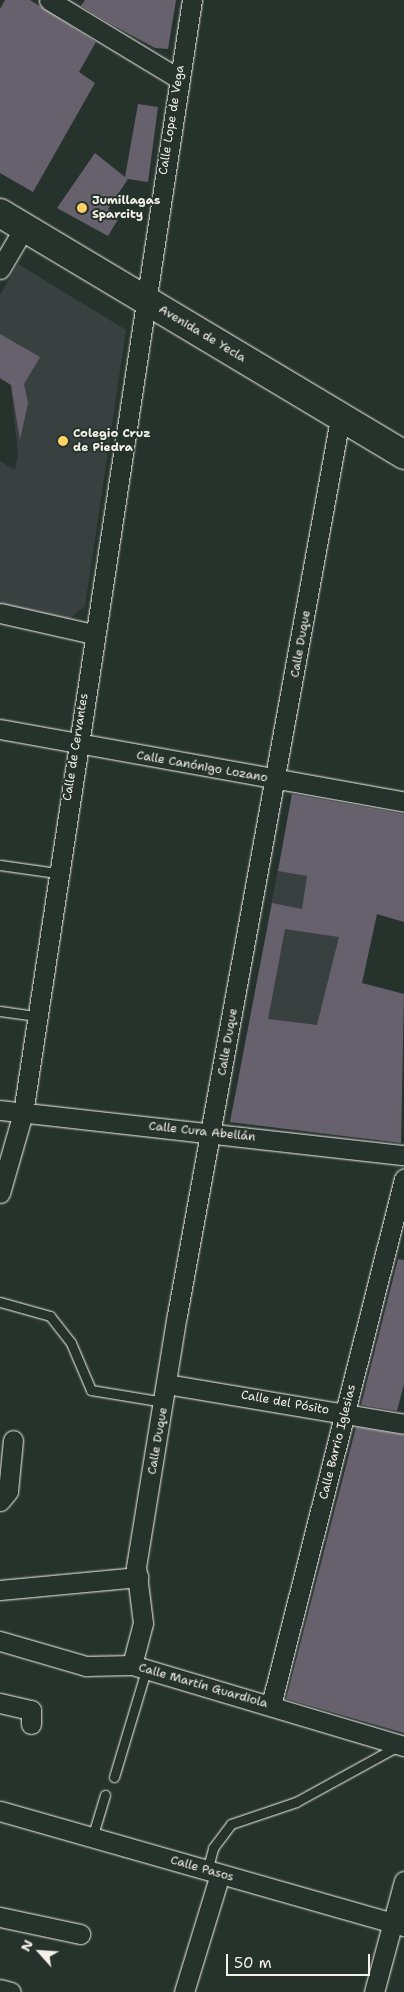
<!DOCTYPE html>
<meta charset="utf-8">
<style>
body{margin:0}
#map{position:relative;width:404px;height:1992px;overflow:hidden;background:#26332d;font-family:"Shantell Sans",sans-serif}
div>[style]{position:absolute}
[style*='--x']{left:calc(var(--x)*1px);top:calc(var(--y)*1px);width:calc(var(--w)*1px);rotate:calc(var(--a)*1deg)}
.built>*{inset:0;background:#394140}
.building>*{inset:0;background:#66616c}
.roads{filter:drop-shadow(0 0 1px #f4f1e8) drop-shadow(0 0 1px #f4f1e8)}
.service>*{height:9px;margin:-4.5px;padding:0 4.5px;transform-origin:4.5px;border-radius:4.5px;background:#26332d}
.minor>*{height:19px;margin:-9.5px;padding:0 9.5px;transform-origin:9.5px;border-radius:9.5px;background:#26332d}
.primary>*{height:28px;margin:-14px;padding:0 14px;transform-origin:14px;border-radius:14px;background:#26332d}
.dots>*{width:14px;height:14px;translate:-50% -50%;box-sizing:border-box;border:2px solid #26332d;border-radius:50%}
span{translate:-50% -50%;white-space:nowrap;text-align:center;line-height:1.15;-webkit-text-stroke:4px #26332d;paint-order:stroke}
.street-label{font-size:12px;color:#f4f1e8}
.poi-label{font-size:12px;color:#f4f1e8;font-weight:700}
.left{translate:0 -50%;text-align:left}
.north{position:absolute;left:15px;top:1927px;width:50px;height:50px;-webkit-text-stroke:4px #26332d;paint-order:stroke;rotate:296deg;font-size:14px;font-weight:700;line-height:20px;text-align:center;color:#f4f1e8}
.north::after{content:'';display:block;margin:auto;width:18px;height:22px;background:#f4f1e8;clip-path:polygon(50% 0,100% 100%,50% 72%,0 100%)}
.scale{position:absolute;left:226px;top:1954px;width:144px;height:22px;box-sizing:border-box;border:2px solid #f4f1e8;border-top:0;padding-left:6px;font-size:15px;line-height:18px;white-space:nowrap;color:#f4f1e8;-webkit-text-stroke:4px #26332d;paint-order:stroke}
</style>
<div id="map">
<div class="built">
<div style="clip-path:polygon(18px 264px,126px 330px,85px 606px,69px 619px,0 604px,0 461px,15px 470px,18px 456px,11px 385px,0 378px,0 295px)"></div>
<div style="clip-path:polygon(292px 794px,388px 811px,326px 1061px,244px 1051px)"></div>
</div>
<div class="building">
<div style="clip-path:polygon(5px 0,30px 0,96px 42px,79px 72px,95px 83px,33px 192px,0 173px,0 9px)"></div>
<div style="clip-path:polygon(85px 0,176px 0,168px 49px,155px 48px,107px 22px,81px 6px)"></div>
<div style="clip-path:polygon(138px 104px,158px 107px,148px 182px,128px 179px,108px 209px,120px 216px,108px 236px,57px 208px,95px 153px,125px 177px)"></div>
<div style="clip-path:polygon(0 334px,40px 357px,24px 384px,28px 403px,20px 440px,11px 385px,0 378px)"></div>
<div style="clip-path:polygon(evenodd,292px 794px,404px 814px,404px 922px,377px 914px,362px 983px,404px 994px,401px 1143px,230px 1122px,272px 903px,302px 909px,307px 876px,278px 871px,292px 794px,285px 929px,339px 937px,317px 1025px,268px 1019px,285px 929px)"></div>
<div style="clip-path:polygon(398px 1259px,404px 1260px,404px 1384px,397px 1411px,361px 1405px)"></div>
<div style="clip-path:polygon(356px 1427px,404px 1435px,404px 1733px,286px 1699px)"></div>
</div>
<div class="roads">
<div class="service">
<div style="--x:0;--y:865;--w:57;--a:8.1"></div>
<div style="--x:0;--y:1011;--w:37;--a:8"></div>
<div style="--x:0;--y:1302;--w:52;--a:15.6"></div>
<div style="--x:50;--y:1316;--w:34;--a:52"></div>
<div style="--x:71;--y:1343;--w:51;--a:66.9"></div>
<div style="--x:91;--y:1390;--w:74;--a:9.3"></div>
<div style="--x:114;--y:1777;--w:112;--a:-73.3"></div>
<div style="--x:92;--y:1838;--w:45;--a:-73.2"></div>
<div style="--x:207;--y:1871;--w:24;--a:-75"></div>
<div style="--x:213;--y:1848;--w:30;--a:-53"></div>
<div style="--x:231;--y:1824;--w:69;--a:-18.7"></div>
<div style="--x:296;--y:1802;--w:116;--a:-28.8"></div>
</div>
<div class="minor">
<div style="--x:49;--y:0;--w:151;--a:31.2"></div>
<div style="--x:0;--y:269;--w:48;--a:-59.7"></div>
<div style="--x:0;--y:613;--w:95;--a:12.7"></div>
<div style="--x:0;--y:729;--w:411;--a:10.2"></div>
<div style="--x:0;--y:1110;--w:406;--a:6.4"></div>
<div style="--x:0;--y:1193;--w:83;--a:-74"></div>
<div style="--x:23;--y:1113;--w:1126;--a:-81.37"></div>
<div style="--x:166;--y:1384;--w:241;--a:9.5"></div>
<div style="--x:0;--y:1501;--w:13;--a:-51"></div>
<div style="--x:8;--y:1491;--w:51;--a:-84.4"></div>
<div style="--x:0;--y:1590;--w:139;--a:-5.4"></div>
<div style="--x:0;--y:1641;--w:90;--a:16.2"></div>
<div style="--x:86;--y:1666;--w:46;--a:-1.2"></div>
<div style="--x:132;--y:1665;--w:284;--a:16.6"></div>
<div style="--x:132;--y:1665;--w:43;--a:-75.3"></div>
<div style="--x:143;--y:1623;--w:56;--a:-97.1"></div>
<div style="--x:136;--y:1567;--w:255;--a:-80.8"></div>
<div style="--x:177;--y:1315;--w:911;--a:-79.69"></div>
<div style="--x:0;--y:1703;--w:32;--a:13"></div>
<div style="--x:31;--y:1710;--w:14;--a:90"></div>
<div style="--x:271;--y:1705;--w:543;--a:-75.81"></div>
<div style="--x:0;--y:1811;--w:420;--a:15.9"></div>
<div style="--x:0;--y:1917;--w:82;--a:12"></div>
<div style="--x:0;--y:1989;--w:11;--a:15"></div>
<div style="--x:184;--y:1992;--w:123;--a:-73"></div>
<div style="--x:374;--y:1992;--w:115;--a:-74.9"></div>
</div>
<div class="primary">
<div style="--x:0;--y:213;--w:471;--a:30.9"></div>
</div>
</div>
<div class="dots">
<div style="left:82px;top:208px;background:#ffd166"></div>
<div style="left:63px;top:441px;background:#ffd166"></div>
</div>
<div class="street-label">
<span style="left:172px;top:120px;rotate:-81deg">Calle Lope de Vega</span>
<span style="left:202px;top:334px;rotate:31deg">Avenida de Yecla</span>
<span style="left:301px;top:644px;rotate:-80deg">Calle Duque</span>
<span style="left:76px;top:747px;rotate:-81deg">Calle de Cervantes</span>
<span style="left:202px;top:767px;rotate:10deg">Calle Canónigo Lozano</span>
<span style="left:228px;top:1042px;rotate:-80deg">Calle Duque</span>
<span style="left:202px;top:1132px;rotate:6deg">Calle Cura Abellán</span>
<span style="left:285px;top:1403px;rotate:10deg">Calle del Pósito</span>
<span style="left:158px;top:1441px;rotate:-80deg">Calle Duque</span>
<span style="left:338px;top:1442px;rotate:-76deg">Calle Barrio Iglesias</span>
<span style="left:203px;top:1686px;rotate:16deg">Calle Martín Guardiola</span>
<span style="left:202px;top:1869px;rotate:16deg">Calle Pasos</span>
</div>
<div class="poi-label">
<span class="left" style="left:92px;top:208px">Jumillagas<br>Sparcity</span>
<span class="left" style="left:73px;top:441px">Colegio Cruz<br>de Piedra</span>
</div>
<div class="north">N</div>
<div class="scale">50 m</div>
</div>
